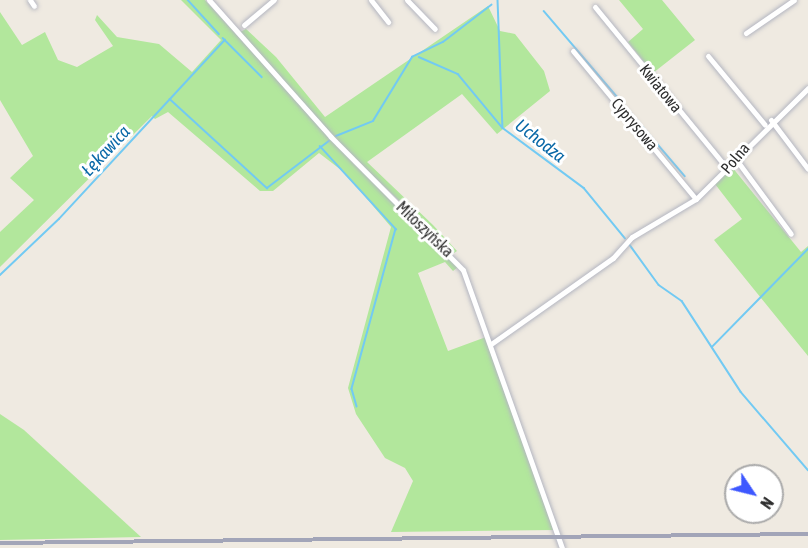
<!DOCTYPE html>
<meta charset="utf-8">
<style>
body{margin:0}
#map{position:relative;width:808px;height:548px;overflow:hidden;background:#efeae1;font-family:"Asap Condensed",sans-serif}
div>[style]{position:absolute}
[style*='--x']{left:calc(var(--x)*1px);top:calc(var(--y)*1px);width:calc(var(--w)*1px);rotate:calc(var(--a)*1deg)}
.green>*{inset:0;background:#b2e79c}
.stream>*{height:1.5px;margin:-0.75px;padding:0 0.75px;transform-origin:0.75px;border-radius:0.75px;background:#72caf3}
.roads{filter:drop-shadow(0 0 2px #b4b6c1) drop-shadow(0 0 2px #b4b6c1)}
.street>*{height:5px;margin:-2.5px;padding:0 2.5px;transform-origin:2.5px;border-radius:2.5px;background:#fff}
.rail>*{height:4px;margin-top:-2px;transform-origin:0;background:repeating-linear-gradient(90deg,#fff 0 4.5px,#a2a5b8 0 9px);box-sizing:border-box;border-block:2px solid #a2a5b8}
span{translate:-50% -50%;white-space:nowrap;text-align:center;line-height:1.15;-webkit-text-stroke:6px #fff;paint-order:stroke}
.street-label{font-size:16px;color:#2e2e2e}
.water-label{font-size:18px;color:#0968a7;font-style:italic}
.north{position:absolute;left:724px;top:464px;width:60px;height:60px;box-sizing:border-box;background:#fff;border:2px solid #ababab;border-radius:50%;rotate:125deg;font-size:16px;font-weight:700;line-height:24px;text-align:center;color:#2e2e2e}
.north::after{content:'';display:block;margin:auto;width:21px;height:27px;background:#3e58ff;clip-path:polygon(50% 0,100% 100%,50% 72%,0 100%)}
</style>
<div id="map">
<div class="green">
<div style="clip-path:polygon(181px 0,205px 0,354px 164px,458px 267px,453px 271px,445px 262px,418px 273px,448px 351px,486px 337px,555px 530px,391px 532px,413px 481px,405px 468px,385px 458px,356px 414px,348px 388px,391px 227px,345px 173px,319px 153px,273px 191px,260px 191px,168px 112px,155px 119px,152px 116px,0 267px,0 232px,34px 200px,10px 178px,33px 156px,0 100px,0 12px,22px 45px,45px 32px,58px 60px,77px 67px,113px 46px,95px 20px,97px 15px,117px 37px,159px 44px,192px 72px,221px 40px)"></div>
<div style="clip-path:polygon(619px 0,662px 0,695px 40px,653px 73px,628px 42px,643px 29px)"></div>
<div style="clip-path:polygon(488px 6px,500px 31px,515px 34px,544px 71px,550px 91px,497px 134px,462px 94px,367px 162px,433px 225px,457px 251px,454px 253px,344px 148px,240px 32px,246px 29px,276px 57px,325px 117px)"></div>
<div style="clip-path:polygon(732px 167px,801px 252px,808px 246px,808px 356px,714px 240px,742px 219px,715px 184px)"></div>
<div style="clip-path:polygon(0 414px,24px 430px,141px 537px,0 540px)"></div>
</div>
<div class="stream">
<div style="--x:188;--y:0;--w:46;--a:47.6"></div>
<div style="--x:498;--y:0;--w:128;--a:87.8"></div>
<div style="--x:503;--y:128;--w:101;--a:36.5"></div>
<div style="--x:584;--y:188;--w:65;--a:50.6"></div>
<div style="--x:544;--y:11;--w:217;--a:49.5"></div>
<div style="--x:223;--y:38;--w:55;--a:45"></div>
<div style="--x:419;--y:57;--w:43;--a:23.6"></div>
<div style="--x:458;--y:74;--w:69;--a:50.3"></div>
<div style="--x:170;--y:99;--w:132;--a:42.5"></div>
<div style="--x:267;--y:188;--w:78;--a:-37.2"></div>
<div style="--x:336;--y:136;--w:40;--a:-22"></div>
<div style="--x:373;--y:121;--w:75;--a:-58.6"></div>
<div style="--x:412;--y:57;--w:34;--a:-26"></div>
<div style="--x:443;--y:42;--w:61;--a:-37.6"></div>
<div style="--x:320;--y:146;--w:113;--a:47.5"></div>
<div style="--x:396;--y:229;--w:166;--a:105.4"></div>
<div style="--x:352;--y:389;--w:18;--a:74"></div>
<div style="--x:630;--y:245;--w:49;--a:54.1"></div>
<div style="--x:659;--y:285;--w:28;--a:35"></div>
<div style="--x:682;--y:301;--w:108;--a:57"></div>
<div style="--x:741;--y:392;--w:103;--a:49.3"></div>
<div style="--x:0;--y:275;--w:81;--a:-43.5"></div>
<div style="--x:59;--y:219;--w:244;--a:-47.2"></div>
<div style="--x:712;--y:347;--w:137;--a:-45.6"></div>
</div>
<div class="roads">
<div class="street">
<div style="--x:30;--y:0;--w:7;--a:56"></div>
<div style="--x:209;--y:0;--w:183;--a:48.3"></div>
<div style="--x:331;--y:137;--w:187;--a:45.2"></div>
<div style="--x:463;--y:270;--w:295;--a:70.4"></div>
<div style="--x:371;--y:0;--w:28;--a:52"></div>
<div style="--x:407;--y:0;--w:40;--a:46"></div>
<div style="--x:595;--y:7;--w:208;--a:50.7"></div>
<div style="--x:244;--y:25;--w:39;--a:-40"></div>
<div style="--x:746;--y:33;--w:58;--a:-34.5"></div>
<div style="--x:573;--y:51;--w:192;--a:50.3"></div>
<div style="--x:708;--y:56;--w:89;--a:50.4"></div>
<div style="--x:771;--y:120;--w:61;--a:52.9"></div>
<div style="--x:735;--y:158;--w:94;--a:53.6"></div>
<div style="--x:491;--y:344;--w:149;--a:-35.2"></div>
<div style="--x:613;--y:258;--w:28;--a:-48"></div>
<div style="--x:632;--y:237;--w:74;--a:-30.7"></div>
<div style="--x:696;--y:199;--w:158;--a:-44.7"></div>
</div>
</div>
<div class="rail">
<div style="--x:0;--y:543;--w:808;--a:-0.64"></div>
</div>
<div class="street-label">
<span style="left:661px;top:88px;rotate:51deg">Kwiatowa</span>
<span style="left:635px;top:124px;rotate:50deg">Cyprysowa</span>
<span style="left:735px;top:158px;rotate:-50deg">Polna</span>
<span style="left:425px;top:229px;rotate:44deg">Miłoszyńska</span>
</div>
<div class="water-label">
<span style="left:540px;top:141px;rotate:38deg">Uchodza</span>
<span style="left:106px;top:151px;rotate:-47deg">Łękawica</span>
</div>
<div class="north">N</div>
</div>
